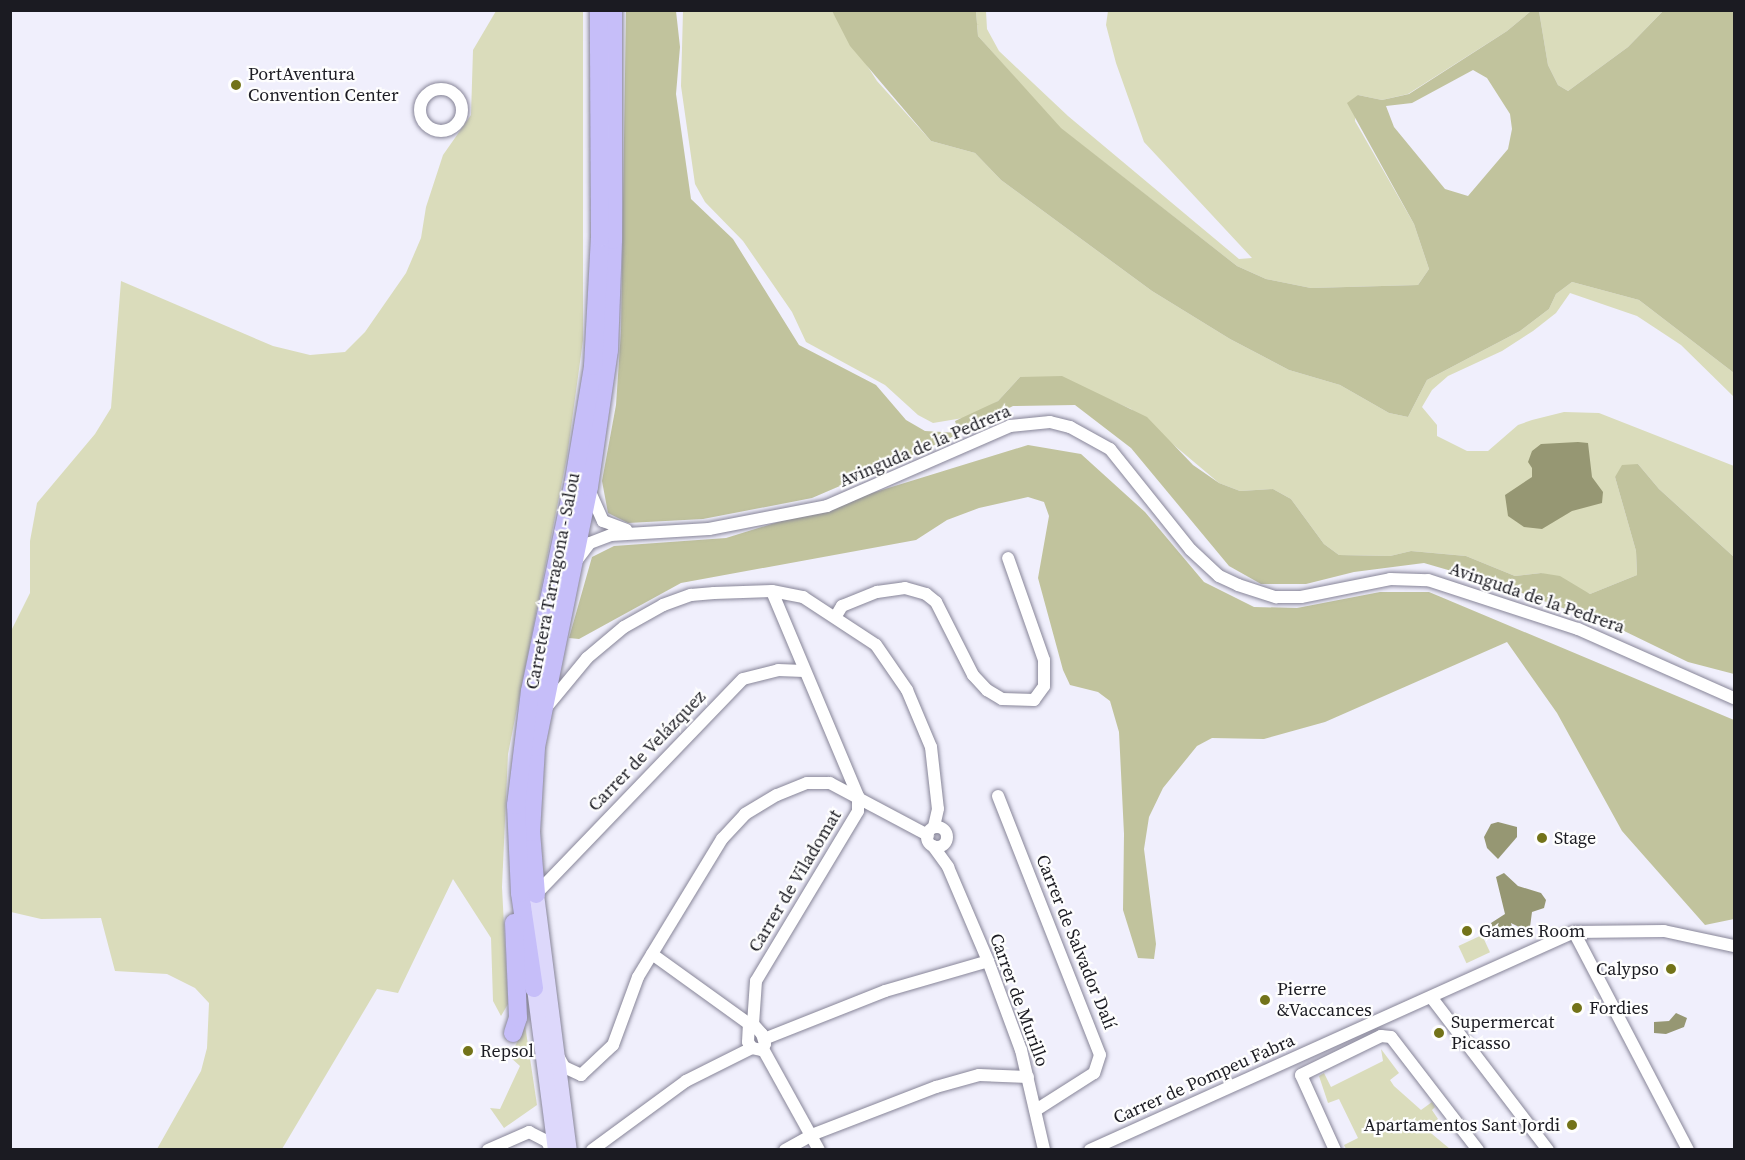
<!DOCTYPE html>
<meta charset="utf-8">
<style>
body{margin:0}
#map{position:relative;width:1745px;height:1160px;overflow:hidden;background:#f0effc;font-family:"Source Serif 4",serif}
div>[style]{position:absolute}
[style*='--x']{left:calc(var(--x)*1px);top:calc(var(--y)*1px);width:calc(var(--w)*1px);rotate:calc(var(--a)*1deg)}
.green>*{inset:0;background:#dadcbb;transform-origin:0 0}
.forest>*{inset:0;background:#c1c39d}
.water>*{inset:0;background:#969773}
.roads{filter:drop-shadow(0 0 2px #878598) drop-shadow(0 0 2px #878598)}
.minor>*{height:12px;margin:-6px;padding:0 6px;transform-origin:6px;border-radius:6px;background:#fff}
.minor>.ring{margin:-6px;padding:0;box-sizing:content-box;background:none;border:12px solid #fff;border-radius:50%}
.major>*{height:15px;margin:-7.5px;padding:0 7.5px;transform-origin:7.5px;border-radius:7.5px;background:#ddd8fb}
.highway>*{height:18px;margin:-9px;padding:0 9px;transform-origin:9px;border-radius:9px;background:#c6bef9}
.dots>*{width:16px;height:16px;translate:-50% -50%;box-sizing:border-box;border:3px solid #fefefe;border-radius:50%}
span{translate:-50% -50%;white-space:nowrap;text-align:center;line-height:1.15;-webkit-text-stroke:4.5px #fefefe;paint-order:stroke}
.poi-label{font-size:18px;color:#1b1b22}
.left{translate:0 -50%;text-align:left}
.right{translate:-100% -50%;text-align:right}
.street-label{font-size:18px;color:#1b1b22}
.frame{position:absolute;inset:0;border:12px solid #1b1b22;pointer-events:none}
</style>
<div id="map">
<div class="green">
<div style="clip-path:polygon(496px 11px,583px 11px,583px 340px,567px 457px,508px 754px,502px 887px,508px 1004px,501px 1016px,493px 1001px,491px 938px,453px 879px,398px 993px,377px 989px,282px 1149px,157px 1149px,201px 1071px,207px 1048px,209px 1003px,195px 988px,167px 974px,115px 971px,101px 918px,41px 919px,11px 912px,11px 631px,30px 593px,30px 541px,37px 503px,95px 434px,111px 408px,121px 281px,273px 346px,310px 355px,345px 352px,365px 332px,406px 273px,421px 238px,426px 207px,443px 155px,471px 115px,473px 50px)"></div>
<div style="clip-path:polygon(683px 11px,832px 11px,877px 81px,931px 141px,975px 153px,1001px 180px,1152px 291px,1230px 339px,1289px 370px,1340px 385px,1389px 413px,1408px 417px,1427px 380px,1520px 331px,1549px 309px,1556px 294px,1572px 282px,1639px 300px,1734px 373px,1734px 397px,1681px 345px,1637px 316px,1570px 293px,1556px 313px,1533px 331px,1502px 351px,1448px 376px,1432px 390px,1422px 407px,1437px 425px,1437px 436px,1467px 451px,1488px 451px,1518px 425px,1532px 420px,1564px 412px,1599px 413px,1734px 466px,1734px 557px,1659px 489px,1638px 464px,1615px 477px,1636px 551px,1637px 575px,1590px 594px,1541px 573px,1515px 576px,1466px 556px,1411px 551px,1390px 556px,1339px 555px,1324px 544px,1291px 499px,1273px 489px,1240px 491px,1219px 483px,1131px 409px,1099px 395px,1020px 377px,998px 401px,969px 417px,933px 423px,918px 415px,885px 385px,806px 342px,792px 312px,743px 241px,705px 202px,695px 184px,681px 86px)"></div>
<div style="clip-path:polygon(976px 11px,986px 11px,987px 29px,999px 51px,1068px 116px,1239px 259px,1252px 258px,1144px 142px,1116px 63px,1106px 25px,1108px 11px,1531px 11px,1507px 31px,1408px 94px,1382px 100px,1358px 95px,1355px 121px,1414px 224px,1429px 269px,1418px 285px,1311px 288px,1266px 279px,1237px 266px,1060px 128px,978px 36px)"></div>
<div style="clip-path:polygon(1539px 11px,1663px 11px,1628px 47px,1568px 91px,1558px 85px,1548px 65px)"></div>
<div style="left:1482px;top:935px;width:19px;height:26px;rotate:65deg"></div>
<div style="clip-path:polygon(525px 1025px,537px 1105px,504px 1128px,490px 1108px,500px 1109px,520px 1066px,510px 1057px)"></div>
<div style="clip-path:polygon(1381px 1049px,1399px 1073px,1390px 1080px,1394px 1086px,1421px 1110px,1432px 1102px,1435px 1107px,1432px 1110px,1438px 1119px,1426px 1129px,1450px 1149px,1346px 1149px,1344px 1145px,1358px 1138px,1339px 1099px,1328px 1103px,1319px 1076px,1324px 1073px,1331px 1087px,1383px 1061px)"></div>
</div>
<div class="forest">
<div style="clip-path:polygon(626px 11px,676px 11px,680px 47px,676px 94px,691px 199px,733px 239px,799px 345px,876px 385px,906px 420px,925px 431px,959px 433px,955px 421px,998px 401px,1020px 377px,1062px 376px,1147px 417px,1193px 465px,1219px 483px,1240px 491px,1273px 489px,1291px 499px,1324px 544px,1339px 555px,1390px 556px,1411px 551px,1466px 556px,1515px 576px,1541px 573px,1560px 576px,1590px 594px,1637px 575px,1636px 551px,1615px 477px,1622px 465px,1638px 464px,1659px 489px,1734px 557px,1734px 674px,1688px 662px,1620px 629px,1503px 586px,1424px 563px,1354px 572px,1306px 584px,1261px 584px,1229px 566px,1131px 448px,1075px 405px,1013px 406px,940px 443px,812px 498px,703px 519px,628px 523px,608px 513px,602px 481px,616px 405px,621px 331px)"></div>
<div style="clip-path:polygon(evenodd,832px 11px,976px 11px,978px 36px,1061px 128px,1237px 266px,1266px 279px,1311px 288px,1418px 285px,1429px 269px,1414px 224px,1347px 103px,1358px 95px,1382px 100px,1409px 94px,1507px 31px,1531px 11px,1539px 11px,1548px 65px,1558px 85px,1568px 91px,1628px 47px,1663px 11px,1734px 11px,1734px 373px,1639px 300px,1572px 282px,1556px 294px,1549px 309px,1520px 331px,1427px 380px,1408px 417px,1389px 413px,1340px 385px,1289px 370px,1230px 339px,1152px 291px,1001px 180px,975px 153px,931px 141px,850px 46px,832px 11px,1473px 70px,1487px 78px,1510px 114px,1512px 129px,1508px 149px,1468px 196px,1445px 189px,1394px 127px,1386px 106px,1412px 103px,1473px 70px)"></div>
<div style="clip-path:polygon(1028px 445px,1081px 454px,1145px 512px,1204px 582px,1254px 607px,1297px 608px,1380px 592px,1429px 592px,1734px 720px,1734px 919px,1705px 925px,1622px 831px,1557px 713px,1507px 642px,1325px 722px,1264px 739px,1212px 738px,1197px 746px,1163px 788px,1149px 817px,1144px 849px,1156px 944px,1154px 959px,1138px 958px,1123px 910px,1124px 834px,1119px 732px,1110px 701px,1098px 692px,1070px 685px,1063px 670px,1038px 578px,1049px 516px,1044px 502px,1028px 497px,979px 508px,947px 520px,916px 540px,681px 583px,579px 639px,569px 638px,592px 557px,614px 546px,726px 538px)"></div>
</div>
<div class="water">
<div style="clip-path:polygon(1578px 442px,1588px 443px,1592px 477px,1603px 492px,1602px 503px,1572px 511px,1542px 529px,1524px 527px,1508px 516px,1505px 495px,1532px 477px,1532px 468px,1528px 462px,1532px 451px,1541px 444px)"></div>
<div style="clip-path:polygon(1498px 822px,1517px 827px,1517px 837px,1498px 859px,1487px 848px,1484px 837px,1491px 824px)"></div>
<div style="clip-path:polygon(1504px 873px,1518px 886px,1541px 893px,1546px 900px,1544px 908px,1532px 912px,1530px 927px,1523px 929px,1511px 923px,1514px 934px,1510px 936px,1508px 932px,1496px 936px,1491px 923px,1505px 914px,1496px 877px)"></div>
<div style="clip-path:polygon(1676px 1013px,1687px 1018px,1684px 1027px,1666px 1034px,1654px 1033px,1654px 1022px,1669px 1021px)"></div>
</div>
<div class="roads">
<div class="minor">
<div class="ring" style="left:420px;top:89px;width:30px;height:30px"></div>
<div style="--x:590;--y:492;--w:32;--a:66"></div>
<div style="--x:603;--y:521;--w:25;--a:21"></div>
<div style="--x:577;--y:560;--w:21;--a:-53"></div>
<div style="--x:590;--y:543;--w:22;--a:-21"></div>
<div style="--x:611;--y:535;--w:98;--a:-3.5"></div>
<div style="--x:709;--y:529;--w:120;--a:-11"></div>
<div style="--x:827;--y:506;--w:200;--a:-23.6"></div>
<div style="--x:1010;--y:426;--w:40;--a:-5.7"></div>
<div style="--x:1050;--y:422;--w:21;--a:14"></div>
<div style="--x:1070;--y:427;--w:46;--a:28.8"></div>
<div style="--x:1110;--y:449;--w:129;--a:51.3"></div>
<div style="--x:1191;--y:550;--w:38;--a:43"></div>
<div style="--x:1219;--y:576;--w:21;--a:25"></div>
<div style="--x:1238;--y:585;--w:40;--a:18"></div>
<div style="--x:1276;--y:597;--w:25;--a:0"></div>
<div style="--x:1301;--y:597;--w:91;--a:-11.4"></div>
<div style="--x:1390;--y:579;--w:38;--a:2"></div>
<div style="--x:1428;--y:580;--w:158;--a:18.1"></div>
<div style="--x:1578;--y:629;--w:171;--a:23.9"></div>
<div style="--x:836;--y:616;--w:12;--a:-59"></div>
<div style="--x:842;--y:606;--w:38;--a:-22"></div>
<div style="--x:877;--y:592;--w:28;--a:-8"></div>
<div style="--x:905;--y:588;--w:22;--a:16"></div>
<div style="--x:926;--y:594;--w:13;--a:39"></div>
<div style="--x:936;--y:602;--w:82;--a:63.1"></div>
<div style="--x:973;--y:675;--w:21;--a:47"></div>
<div style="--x:987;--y:690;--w:17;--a:31"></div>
<div style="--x:1002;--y:699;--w:32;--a:2"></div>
<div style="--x:1034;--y:700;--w:17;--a:-54"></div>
<div style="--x:1044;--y:686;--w:26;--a:-90"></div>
<div style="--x:1044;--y:660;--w:108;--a:-109.4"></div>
<div style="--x:545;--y:709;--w:66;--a:-50.5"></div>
<div style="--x:587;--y:658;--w:48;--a:-40"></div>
<div style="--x:624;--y:627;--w:45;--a:-29.4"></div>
<div style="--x:663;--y:605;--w:30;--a:-20"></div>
<div style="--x:691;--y:595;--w:23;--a:-5"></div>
<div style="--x:714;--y:593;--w:58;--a:-2"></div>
<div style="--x:772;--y:591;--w:32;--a:11"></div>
<div style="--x:803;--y:597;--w:87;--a:33.3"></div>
<div style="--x:876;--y:645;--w:55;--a:55.4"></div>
<div style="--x:907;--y:690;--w:62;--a:67.2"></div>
<div style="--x:931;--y:747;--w:62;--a:83.6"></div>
<div style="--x:938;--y:809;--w:18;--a:103"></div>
<div style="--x:998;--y:796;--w:278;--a:68.5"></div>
<div style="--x:1100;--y:1055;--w:19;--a:108"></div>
<div style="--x:1094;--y:1073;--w:69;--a:147.5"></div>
<div class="ring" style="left:927px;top:827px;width:8px;height:8px"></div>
<div style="--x:933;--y:846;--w:26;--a:54"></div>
<div style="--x:948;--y:867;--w:102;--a:66.9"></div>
<div style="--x:988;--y:961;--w:95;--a:69.7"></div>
<div style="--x:1021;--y:1050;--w:103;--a:77"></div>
<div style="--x:536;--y:894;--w:298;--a:-46.1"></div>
<div style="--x:743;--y:679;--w:36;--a:-14"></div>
<div style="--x:778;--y:670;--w:26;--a:2"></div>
<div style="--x:1574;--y:932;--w:246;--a:62.4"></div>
<div style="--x:652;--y:954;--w:120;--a:35.8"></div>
<div style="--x:1431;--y:997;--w:193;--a:52.6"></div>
<div style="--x:749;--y:1024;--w:4;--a:0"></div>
<div style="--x:753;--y:1024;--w:13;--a:48"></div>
<div style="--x:762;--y:1034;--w:10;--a:73"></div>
<div style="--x:765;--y:1044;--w:7;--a:117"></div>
<div style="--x:762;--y:1050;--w:10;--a:-169"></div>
<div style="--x:752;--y:1048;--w:7;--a:-124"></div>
<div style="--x:748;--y:1042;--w:18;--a:-87"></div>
<div style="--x:753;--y:1024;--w:43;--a:-86"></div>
<div style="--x:756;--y:981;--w:198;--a:-59"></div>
<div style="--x:858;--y:811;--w:15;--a:-90"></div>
<div style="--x:858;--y:796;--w:222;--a:-112.8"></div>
<div style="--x:764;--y:1039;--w:130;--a:-21.6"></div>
<div style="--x:885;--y:991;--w:107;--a:-16.2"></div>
<div style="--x:763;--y:1049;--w:115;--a:61"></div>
<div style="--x:558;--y:1056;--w:13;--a:61"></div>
<div style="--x:564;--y:1067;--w:19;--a:25"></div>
<div style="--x:581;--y:1075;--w:44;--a:-43.2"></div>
<div style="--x:613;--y:1045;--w:72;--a:-69.8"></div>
<div style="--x:638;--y:977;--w:162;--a:-58.7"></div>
<div style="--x:722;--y:839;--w:34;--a:-47"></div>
<div style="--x:745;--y:814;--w:37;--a:-31"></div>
<div style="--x:777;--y:795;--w:32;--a:-22"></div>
<div style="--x:807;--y:783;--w:23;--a:0"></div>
<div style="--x:830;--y:783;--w:111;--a:28"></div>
<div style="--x:488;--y:1150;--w:45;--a:-23.7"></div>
<div style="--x:529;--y:1132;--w:20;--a:27"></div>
<div style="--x:547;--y:1141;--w:10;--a:66"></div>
<div style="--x:592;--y:1150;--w:117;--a:-36.3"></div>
<div style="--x:686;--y:1081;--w:74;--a:-26.6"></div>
<div style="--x:785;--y:1150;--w:33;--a:-29"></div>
<div style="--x:814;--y:1134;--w:131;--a:-21.1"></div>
<div style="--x:936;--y:1087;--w:45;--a:-15.6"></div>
<div style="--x:979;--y:1075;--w:49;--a:2.3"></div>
<div style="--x:1090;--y:1150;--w:531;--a:-24.25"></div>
<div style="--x:1574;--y:932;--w:90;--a:-0.6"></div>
<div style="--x:1664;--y:931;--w:72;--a:12.1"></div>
<div style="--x:1335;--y:1150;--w:82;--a:-114.4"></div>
<div style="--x:1301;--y:1075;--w:89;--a:-26"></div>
<div style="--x:1381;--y:1036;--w:10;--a:6"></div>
<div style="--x:1391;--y:1037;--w:143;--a:52.4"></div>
</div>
<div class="major">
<div style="--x:536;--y:894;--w:258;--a:82.7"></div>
<div style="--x:534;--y:988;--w:163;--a:82.6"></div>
</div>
<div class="highway">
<div style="--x:536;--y:894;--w:62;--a:-94.6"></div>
<div style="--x:531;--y:832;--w:85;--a:-86.6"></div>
<div style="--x:536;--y:747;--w:265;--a:-78.5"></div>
<div style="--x:589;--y:487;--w:138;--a:-81.7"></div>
<div style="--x:609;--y:350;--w:110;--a:-87.9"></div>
<div style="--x:613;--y:240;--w:230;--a:-90"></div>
<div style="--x:534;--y:988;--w:96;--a:-98.4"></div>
<div style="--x:520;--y:893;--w:88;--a:-92.6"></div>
<div style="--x:516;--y:805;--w:115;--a:-83"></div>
<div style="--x:530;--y:691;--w:209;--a:-78.2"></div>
<div style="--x:573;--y:486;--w:122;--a:-80.5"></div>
<div style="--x:593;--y:366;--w:128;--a:-86.9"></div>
<div style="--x:600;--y:238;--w:228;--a:-90.3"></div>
<div style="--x:513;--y:1033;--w:16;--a:-72"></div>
<div style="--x:518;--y:1018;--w:95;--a:-92.4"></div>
</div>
</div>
<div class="dots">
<div style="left:236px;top:85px;background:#737319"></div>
<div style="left:1542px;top:838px;background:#737319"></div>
<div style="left:1467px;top:931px;background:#737319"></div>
<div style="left:1671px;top:969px;background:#737319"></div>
<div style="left:1265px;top:1000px;background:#737319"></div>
<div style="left:1577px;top:1008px;background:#737319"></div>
<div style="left:1439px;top:1033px;background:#737319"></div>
<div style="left:468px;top:1051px;background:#737319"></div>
<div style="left:1572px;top:1125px;background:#737319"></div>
</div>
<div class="poi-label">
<span class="left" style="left:248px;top:85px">PortAventura<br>Convention Center</span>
<span class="left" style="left:1554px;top:838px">Stage</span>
<span class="left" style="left:1479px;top:931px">Games Room</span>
<span class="right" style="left:1659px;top:969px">Calypso</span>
<span class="left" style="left:1277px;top:1000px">Pierre<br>&amp;Vaccances</span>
<span class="left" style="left:1589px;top:1008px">Fordies</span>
<span class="left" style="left:1451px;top:1033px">Supermercat<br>Picasso</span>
<span class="left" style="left:480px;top:1051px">Repsol</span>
<span class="right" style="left:1560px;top:1125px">Apartamentos Sant Jordi</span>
</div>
<div class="street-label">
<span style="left:925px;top:446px;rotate:-23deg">Avinguda de la Pedrera</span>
<span style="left:553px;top:581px;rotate:-79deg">Carretera Tarragona - Salou</span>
<span style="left:1537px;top:598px;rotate:19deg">Avinguda de la Pedrera</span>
<span style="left:647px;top:751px;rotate:-46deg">Carrer de Velázquez</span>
<span style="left:795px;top:881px;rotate:-59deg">Carrer de Viladomat</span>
<span style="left:1076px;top:942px;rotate:68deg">Carrer de Salvador Dalí</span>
<span style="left:1019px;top:1000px;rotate:70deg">Carrer de Murillo</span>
<span style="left:1204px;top:1079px;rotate:-24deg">Carrer de Pompeu Fabra</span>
</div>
<div class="frame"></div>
</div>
